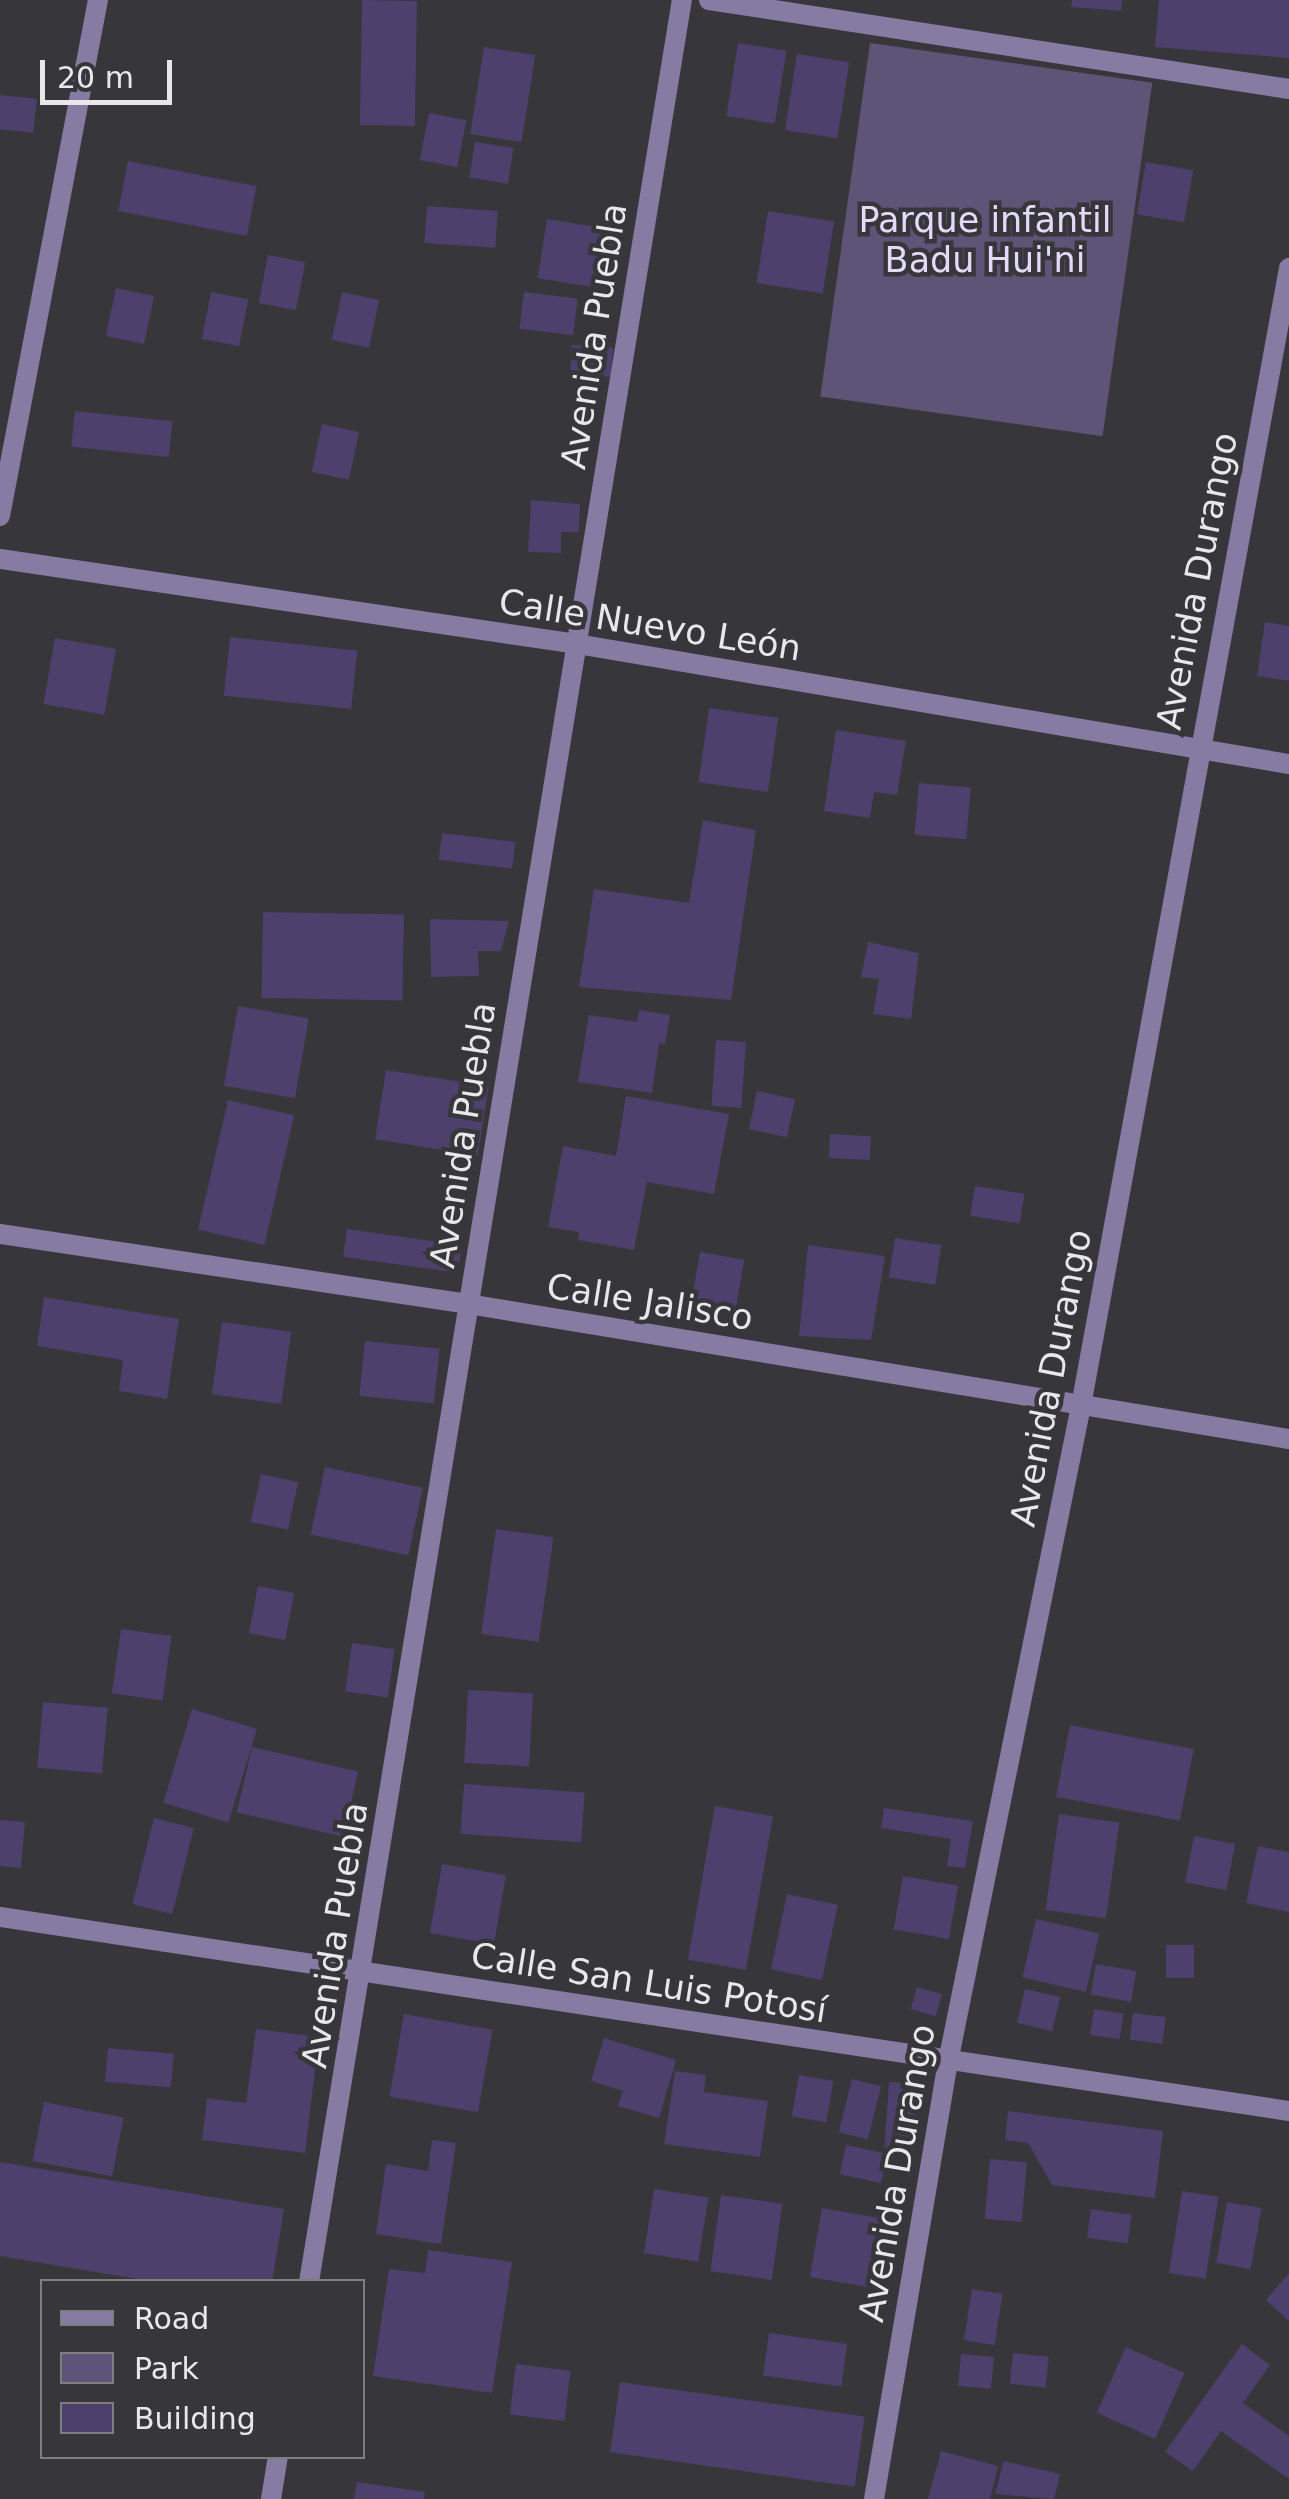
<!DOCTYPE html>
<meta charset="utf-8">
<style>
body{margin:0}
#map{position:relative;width:1289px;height:2499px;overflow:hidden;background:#37363a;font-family:"DejaVu Sans",sans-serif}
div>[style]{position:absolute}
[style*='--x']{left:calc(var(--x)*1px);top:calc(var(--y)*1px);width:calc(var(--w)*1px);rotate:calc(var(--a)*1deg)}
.green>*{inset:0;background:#5e5477;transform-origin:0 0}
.building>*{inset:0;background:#4d406c;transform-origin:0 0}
.street>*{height:20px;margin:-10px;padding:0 10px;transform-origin:10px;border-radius:10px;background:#867ba3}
span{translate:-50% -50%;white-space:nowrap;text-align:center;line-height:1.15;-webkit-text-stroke:9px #37363a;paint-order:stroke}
.park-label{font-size:35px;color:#e2daf8}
.street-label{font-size:35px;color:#e8e8ea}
.legend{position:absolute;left:40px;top:2279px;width:325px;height:180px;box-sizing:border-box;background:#37363a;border:2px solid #7e7d80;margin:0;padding:12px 18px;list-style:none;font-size:30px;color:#e8e8ea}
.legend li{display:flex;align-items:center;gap:20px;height:50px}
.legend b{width:50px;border:2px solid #7e7d80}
.scale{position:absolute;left:40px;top:60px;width:132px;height:45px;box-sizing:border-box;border:5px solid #e8e8ea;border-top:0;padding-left:12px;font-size:30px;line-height:35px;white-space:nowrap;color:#e8e8ea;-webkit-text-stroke:8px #37363a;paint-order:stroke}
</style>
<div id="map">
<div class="green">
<div style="left:870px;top:43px;width:285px;height:357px;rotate:8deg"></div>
</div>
<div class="building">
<div style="left:362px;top:0;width:55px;height:125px;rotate:1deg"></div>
<div style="clip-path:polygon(1072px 0,1122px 0,1121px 11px,1071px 7px)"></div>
<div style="clip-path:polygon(1159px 0,1289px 0,1289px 58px,1155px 47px)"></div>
<div style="left:738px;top:43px;width:49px;height:74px;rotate:9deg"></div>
<div style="left:484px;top:47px;width:52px;height:88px;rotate:9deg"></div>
<div style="left:797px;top:54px;width:53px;height:77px;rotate:9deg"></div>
<div style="left:0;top:95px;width:37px;height:34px;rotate:6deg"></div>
<div style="left:429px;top:113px;width:38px;height:48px;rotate:11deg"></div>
<div style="left:475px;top:142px;width:39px;height:36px;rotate:9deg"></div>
<div style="left:128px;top:161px;width:131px;height:51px;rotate:11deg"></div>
<div style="left:1146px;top:162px;width:48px;height:53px;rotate:10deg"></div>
<div style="left:427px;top:206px;width:71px;height:37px;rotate:4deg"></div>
<div style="left:768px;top:211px;width:67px;height:73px;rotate:9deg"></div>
<div style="left:547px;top:219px;width:72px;height:60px;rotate:9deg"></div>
<div style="left:268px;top:255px;width:38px;height:49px;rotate:11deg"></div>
<div style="left:116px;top:288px;width:39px;height:49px;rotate:12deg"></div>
<div style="left:211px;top:292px;width:38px;height:48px;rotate:11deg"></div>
<div style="left:342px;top:292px;width:38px;height:49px;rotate:12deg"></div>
<div style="left:524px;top:292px;width:54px;height:37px;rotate:7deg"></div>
<div style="left:572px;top:345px;width:41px;height:29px;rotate:4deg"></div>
<div style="left:75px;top:411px;width:98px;height:36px;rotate:6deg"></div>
<div style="left:322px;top:424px;width:38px;height:49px;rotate:12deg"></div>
<div style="clip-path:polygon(531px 500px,580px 504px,579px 532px,561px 532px,561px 553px,528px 552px)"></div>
<div style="clip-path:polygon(1265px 622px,1289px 626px,1289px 681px,1257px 676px)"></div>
<div style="left:230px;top:637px;width:128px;height:59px;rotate:6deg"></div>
<div style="left:55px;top:638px;width:62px;height:67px;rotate:10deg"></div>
<div style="left:709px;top:708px;width:70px;height:75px;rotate:8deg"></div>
<div style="clip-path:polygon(836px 730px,906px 741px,897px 795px,874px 792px,870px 818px,824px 811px)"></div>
<div style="left:919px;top:783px;width:52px;height:52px;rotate:5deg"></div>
<div style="clip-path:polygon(703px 820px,756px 830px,731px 1000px,579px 987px,594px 889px,689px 903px)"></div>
<div style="left:442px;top:833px;width:74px;height:27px;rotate:7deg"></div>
<div style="left:263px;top:912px;width:141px;height:86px;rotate:1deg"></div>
<div style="clip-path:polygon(430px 919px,509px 921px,501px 951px,478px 951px,479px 976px,431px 977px)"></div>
<div style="clip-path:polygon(868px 942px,919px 953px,911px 1019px,873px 1014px,879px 979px,861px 977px)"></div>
<div style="left:238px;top:1006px;width:72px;height:81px;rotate:10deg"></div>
<div style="clip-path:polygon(639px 1010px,670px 1015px,665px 1044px,659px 1043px,652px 1093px,578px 1082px,589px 1015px,637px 1022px)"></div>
<div style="left:716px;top:1040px;width:30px;height:66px;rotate:4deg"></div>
<div style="left:386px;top:1070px;width:104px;height:70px;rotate:9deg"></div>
<div style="left:757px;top:1091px;width:39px;height:39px;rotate:12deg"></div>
<div style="clip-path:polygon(626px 1096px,729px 1114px,714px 1194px,647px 1182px,634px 1250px,578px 1240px,579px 1232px,548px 1227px,563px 1146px,616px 1156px)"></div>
<div style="left:228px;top:1100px;width:68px;height:133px;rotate:13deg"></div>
<div style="left:830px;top:1134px;width:41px;height:24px;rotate:3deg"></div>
<div style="left:975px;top:1186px;width:50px;height:30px;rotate:9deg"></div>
<div style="left:347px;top:1229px;width:116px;height:28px;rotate:8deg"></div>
<div style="left:895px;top:1238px;width:47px;height:40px;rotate:9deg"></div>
<div style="clip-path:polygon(808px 1245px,885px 1256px,871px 1340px,799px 1336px)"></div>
<div style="left:700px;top:1252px;width:45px;height:55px;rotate:10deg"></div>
<div style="clip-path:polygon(44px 1297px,179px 1319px,167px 1399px,119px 1391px,123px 1360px,37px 1346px)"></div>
<div style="left:222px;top:1322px;width:70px;height:73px;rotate:8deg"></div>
<div style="left:365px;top:1341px;width:75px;height:55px;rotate:6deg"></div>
<div style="left:325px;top:1467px;width:100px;height:69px;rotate:12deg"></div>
<div style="left:261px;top:1474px;width:38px;height:49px;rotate:12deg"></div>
<div style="left:496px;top:1529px;width:58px;height:106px;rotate:8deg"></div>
<div style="left:258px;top:1586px;width:37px;height:48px;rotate:11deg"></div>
<div style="left:121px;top:1629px;width:51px;height:65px;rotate:8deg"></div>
<div style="left:352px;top:1643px;width:43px;height:49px;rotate:8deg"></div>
<div style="left:468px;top:1690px;width:65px;height:73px;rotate:3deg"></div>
<div style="left:43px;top:1702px;width:65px;height:66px;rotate:5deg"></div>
<div style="left:192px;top:1709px;width:68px;height:98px;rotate:17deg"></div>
<div style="left:1070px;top:1725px;width:126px;height:73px;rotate:11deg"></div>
<div style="left:252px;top:1747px;width:109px;height:67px;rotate:13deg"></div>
<div style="left:464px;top:1784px;width:121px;height:50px;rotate:4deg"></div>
<div style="left:715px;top:1806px;width:59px;height:156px;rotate:10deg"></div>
<div style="clip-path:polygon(884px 1808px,973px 1821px,965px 1868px,947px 1866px,951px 1839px,881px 1828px)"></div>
<div style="left:1059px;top:1814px;width:61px;height:97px;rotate:8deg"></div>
<div style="left:154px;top:1818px;width:41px;height:89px;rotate:14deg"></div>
<div style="clip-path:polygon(0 1820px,25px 1822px,21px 1868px,0 1866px)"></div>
<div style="left:1194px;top:1836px;width:42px;height:47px;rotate:11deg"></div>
<div style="clip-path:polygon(1258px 1846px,1289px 1852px,1289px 1912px,1246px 1903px)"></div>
<div style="left:442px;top:1864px;width:65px;height:70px;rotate:10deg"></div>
<div style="left:903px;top:1876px;width:56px;height:54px;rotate:10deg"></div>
<div style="left:787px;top:1894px;width:52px;height:77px;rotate:12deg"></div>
<div style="left:1036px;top:1919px;width:65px;height:60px;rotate:13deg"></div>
<div style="left:1166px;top:1945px;width:28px;height:33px"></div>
<div style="left:1096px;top:1964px;width:41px;height:31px;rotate:10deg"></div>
<div style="left:917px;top:1987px;width:26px;height:23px;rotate:16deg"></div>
<div style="left:1025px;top:1989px;width:36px;height:35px;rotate:13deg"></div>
<div style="left:1094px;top:2009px;width:30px;height:26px;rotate:9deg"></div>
<div style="left:1133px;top:2013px;width:33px;height:27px;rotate:7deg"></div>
<div style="left:404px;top:2014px;width:90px;height:84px;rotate:10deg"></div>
<div style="clip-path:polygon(256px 2029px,319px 2037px,305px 2153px,202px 2140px,207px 2098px,246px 2103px)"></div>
<div style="clip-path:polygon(604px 2038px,676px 2060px,659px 2118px,618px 2106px,623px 2091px,591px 2081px)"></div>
<div style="left:108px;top:2048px;width:66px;height:34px;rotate:5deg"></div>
<div style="clip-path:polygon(675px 2071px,706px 2075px,704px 2092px,768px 2101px,760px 2157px,664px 2144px)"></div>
<div style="left:799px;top:2075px;width:35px;height:42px;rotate:10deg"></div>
<div style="left:852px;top:2079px;width:30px;height:55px;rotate:14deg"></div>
<div style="left:889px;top:2082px;width:29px;height:66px;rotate:4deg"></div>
<div style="left:44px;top:2102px;width:81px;height:60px;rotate:11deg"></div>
<div style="clip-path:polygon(1008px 2111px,1163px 2131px,1155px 2198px,1052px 2185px,1028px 2143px,1005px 2140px)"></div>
<div style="clip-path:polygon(432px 2140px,456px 2143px,441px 2244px,376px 2234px,386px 2164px,428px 2171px)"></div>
<div style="left:846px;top:2145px;width:42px;height:30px;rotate:12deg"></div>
<div style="left:990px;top:2159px;width:37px;height:60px;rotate:5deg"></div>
<div style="clip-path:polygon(0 2162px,284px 2209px,272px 2282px,155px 2282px,0 2256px)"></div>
<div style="left:654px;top:2189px;width:55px;height:65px;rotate:9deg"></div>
<div style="left:1182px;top:2191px;width:37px;height:83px;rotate:9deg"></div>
<div style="left:721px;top:2195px;width:62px;height:77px;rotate:8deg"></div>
<div style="left:1227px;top:2202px;width:35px;height:62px;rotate:10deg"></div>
<div style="left:822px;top:2208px;width:69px;height:70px;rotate:10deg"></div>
<div style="left:1091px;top:2209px;width:41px;height:29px;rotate:8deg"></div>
<div style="clip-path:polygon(428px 2250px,512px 2262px,492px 2393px,373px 2376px,389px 2269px,425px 2273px)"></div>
<div style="clip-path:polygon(1289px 2273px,1289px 2321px,1266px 2300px)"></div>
<div style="left:972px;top:2289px;width:31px;height:52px;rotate:9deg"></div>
<div style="left:769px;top:2333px;width:79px;height:43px;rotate:8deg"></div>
<div style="clip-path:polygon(1242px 2344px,1270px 2365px,1243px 2403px,1289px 2436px,1289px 2479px,1221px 2431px,1193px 2471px,1165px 2452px)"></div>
<div style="left:1126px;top:2347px;width:64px;height:72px;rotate:24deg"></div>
<div style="left:1013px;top:2353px;width:36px;height:31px;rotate:6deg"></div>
<div style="left:961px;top:2354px;width:33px;height:32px;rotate:5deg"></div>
<div style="left:516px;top:2364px;width:55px;height:51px;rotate:7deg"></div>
<div style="left:620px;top:2382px;width:247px;height:71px;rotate:8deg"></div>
<div style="clip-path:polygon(941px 2451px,998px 2466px,990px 2499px,928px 2499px)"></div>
<div style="clip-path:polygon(1004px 2461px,1060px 2474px,1054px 2499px,995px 2494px)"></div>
<div style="clip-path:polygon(357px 2482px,425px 2492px,424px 2499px,354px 2499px)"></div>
</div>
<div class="street">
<div style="--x:709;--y:0;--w:587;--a:8.72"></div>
<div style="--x:0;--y:516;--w:525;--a:-79.25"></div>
<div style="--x:0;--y:559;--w:583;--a:8.38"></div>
<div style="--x:577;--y:644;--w:722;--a:9.57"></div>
<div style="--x:0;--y:1234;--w:473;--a:8.5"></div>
<div style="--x:468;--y:1304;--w:832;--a:9.34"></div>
<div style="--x:0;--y:1917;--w:1304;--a:8.56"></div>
<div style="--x:309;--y:2282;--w:2312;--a:-80.72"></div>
<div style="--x:271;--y:2499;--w:44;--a:-80.8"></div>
<div style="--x:874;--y:2499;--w:443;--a:-80.4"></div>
<div style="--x:948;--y:2062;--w:669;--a:-78.54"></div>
<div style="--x:1081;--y:1406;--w:1157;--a:-79.64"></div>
</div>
<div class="park-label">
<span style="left:985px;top:240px">Parque infantil<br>Badu Hui'ni</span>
</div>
<div class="street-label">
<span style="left:594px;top:336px;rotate:-81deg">Avenida Puebla</span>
<span style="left:1197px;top:581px;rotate:-79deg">Avenida Durango</span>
<span style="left:650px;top:625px;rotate:9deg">Calle Nuevo León</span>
<span style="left:463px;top:1135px;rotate:-81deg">Avenida Puebla</span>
<span style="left:650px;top:1302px;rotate:9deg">Calle Jalisco</span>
<span style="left:1051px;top:1378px;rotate:-79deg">Avenida Durango</span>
<span style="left:335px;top:1935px;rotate:-81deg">Avenida Puebla</span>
<span style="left:649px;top:1983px;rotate:9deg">Calle San Luis Potosí</span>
<span style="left:897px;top:2173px;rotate:-80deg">Avenida Durango</span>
</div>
<ul class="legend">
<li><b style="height:12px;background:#867ba3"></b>Road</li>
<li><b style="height:28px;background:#5e5477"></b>Park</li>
<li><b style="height:28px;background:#4d406c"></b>Building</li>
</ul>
<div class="scale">20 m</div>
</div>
